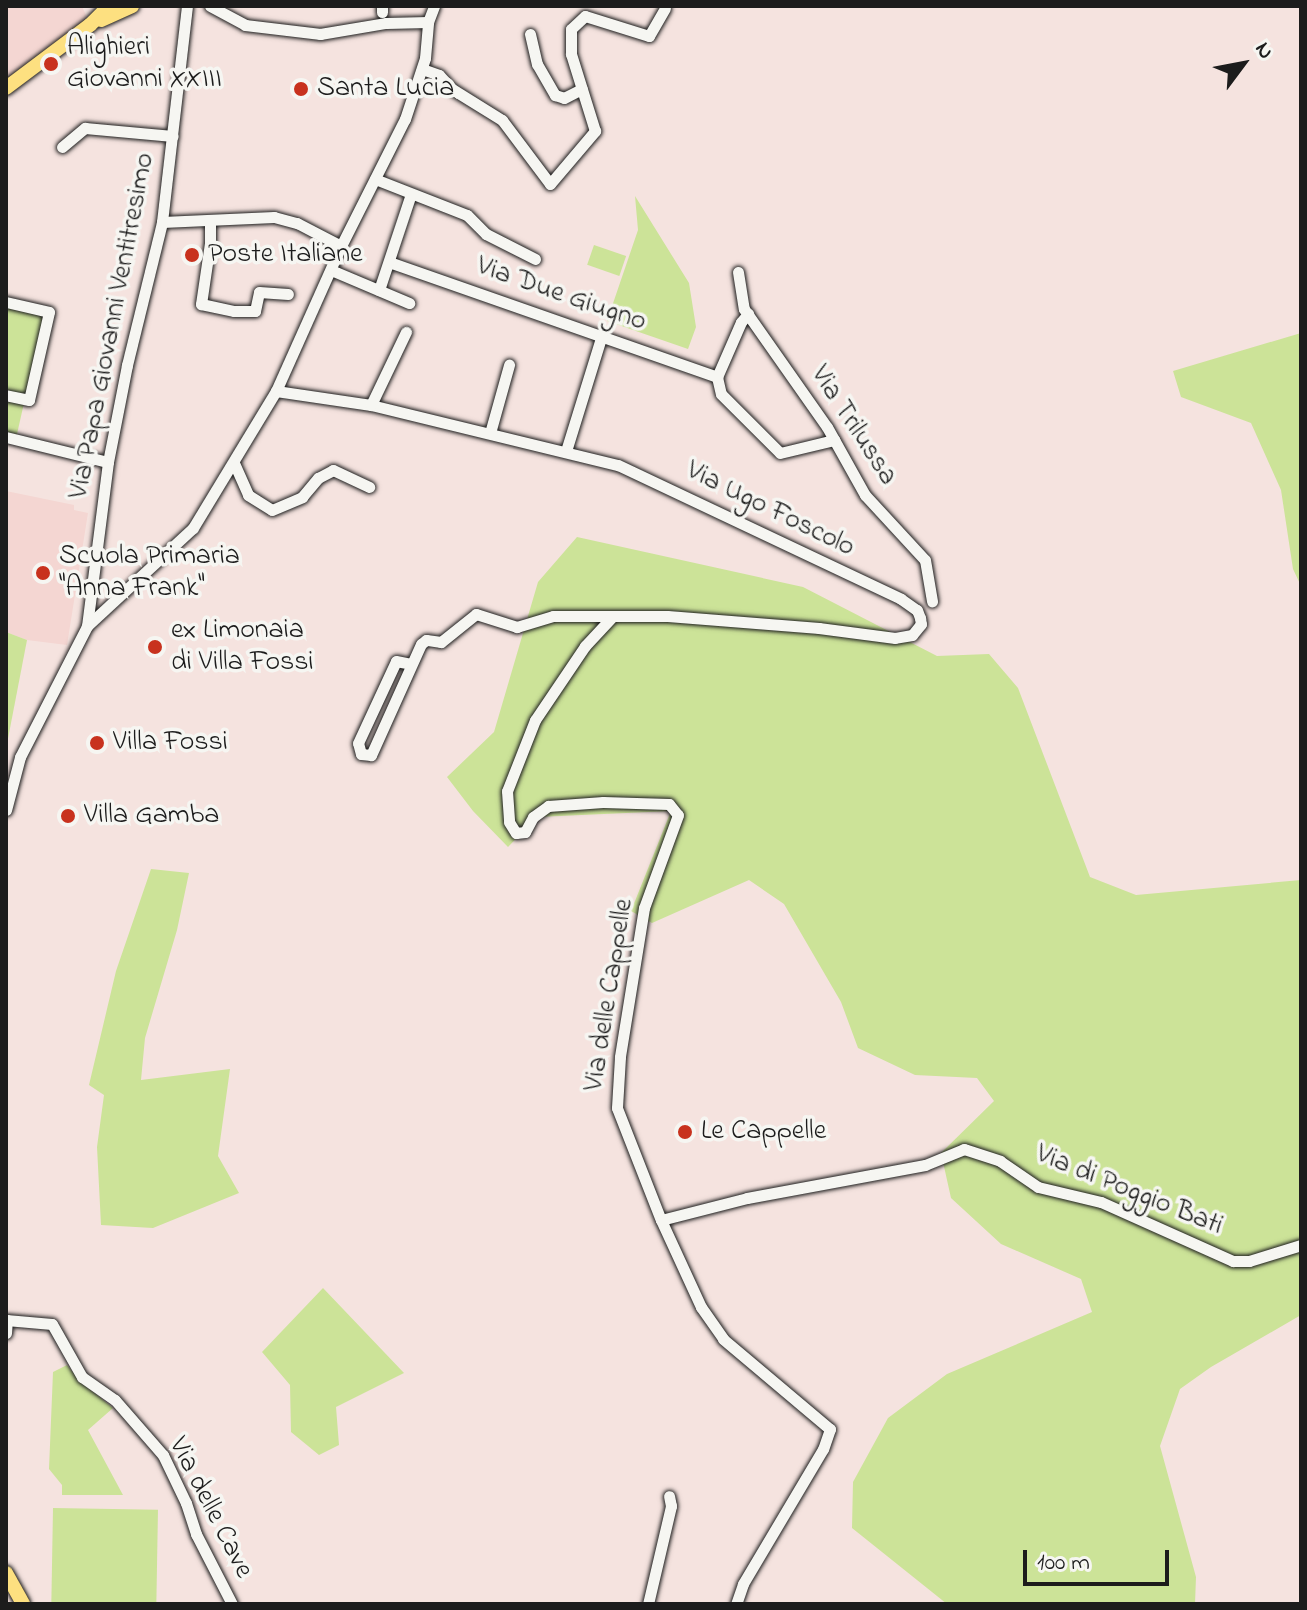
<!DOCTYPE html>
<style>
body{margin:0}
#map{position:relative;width:1307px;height:1610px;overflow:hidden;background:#f5e3df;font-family:"Indie Flower",sans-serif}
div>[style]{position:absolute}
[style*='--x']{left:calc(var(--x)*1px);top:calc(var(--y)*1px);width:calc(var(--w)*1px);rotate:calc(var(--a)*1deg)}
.built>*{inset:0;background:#f4d6d2}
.green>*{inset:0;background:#cce398;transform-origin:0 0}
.roads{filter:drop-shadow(0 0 2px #1c1c1c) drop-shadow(0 0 2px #1c1c1c)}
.minor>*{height:11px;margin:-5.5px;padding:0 5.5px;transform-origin:5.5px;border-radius:5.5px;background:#f6f6f2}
.major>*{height:14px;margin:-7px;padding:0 7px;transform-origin:7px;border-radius:7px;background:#fde080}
.dots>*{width:22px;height:22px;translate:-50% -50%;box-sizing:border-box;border:4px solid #f6f6f2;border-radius:50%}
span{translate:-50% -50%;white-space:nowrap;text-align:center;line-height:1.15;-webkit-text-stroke:7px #f6f6f2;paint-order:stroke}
.poi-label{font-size:28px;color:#1c1c1c}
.left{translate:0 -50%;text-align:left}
.street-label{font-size:28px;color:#1c1c1c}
.frame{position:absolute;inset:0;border:8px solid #1c1c1c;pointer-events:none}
.north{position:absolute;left:1203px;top:24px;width:80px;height:80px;-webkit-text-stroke:6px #f6f6f2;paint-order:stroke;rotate:58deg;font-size:22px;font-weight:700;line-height:32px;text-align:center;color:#1c1c1c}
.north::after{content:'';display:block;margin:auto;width:28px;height:36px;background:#1c1c1c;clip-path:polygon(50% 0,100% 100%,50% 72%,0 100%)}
.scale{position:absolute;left:1023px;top:1550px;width:146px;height:36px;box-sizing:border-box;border:4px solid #1c1c1c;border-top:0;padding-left:10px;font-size:24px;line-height:28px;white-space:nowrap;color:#1c1c1c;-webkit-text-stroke:6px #f6f6f2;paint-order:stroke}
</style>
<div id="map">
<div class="built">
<div style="clip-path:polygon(6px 6px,82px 6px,90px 25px,6px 88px)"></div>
<div style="clip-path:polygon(6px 491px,74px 505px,74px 510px,88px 513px,67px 645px,27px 640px,6px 632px)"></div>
</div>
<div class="green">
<div style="clip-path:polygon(635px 196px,689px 283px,696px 327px,688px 349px,607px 321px,638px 230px)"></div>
<div style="left:594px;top:245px;width:34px;height:21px;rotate:19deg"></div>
<div style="clip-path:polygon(6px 305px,44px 317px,26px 394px,6px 391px)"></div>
<div style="clip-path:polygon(1301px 333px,1301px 586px,1293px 569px,1281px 490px,1251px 423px,1181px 397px,1173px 371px)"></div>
<div style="clip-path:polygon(6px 399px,24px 403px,17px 434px,6px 432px)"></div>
<div style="clip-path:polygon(577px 537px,803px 587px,937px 656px,989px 654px,1018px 688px,1090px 877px,1136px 895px,1301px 880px,1301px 1315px,1211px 1367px,1180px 1389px,1160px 1446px,1196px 1577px,1195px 1604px,947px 1604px,852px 1528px,853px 1482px,888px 1418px,947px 1374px,1092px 1312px,1081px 1279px,1001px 1244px,951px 1198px,941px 1153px,994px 1101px,977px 1078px,915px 1075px,858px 1048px,841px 1002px,784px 904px,749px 880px,652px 923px,631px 911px,671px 811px,537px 817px,508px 847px,473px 811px,447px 777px,494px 732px,538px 582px)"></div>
<div style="clip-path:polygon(6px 632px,27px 640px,6px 749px)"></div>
<div style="clip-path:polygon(151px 869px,189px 873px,177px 930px,145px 1038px,141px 1080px,230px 1069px,218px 1156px,239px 1193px,153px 1228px,101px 1225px,97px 1147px,104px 1095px,89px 1085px,116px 971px)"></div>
<div style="clip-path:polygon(323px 1288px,404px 1373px,336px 1407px,339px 1445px,319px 1455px,291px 1432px,290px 1385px,262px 1352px)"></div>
<div style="clip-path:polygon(67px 1365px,81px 1382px,113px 1408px,88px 1430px,123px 1495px,62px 1495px,62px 1485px,49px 1469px,53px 1372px)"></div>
<div style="left:53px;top:1508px;width:105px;height:96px;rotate:1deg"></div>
</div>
<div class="roads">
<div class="minor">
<div style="--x:210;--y:6;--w:40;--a:28"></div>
<div style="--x:245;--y:25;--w:76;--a:6.8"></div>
<div style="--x:320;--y:34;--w:67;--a:-9.5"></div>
<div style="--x:386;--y:23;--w:42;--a:-1.4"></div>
<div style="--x:382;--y:6;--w:6;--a:90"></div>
<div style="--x:530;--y:34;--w:31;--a:77"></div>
<div style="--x:537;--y:64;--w:36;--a:60"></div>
<div style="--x:555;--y:95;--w:9;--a:18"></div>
<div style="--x:564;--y:98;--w:20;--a:-27"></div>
<div style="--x:422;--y:69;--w:18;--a:19"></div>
<div style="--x:439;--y:75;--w:19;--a:47"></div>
<div style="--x:452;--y:89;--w:59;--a:31.8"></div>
<div style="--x:502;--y:120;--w:80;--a:53.1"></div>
<div style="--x:550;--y:184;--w:70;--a:-49.7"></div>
<div style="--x:595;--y:131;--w:81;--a:-107.3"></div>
<div style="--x:571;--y:54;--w:25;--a:-90"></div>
<div style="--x:571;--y:29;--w:19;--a:-43"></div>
<div style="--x:585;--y:16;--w:67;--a:17.4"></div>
<div style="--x:649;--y:36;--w:32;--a:-60"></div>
<div style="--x:62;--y:147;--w:30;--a:-40"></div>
<div style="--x:85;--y:128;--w:88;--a:5.2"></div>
<div style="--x:375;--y:179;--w:99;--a:21.4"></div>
<div style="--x:467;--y:215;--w:27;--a:45"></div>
<div style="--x:486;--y:234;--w:55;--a:27"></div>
<div style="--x:210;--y:221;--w:22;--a:90"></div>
<div style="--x:210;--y:243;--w:62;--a:98.4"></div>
<div style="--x:201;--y:304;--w:34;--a:12"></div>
<div style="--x:234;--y:311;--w:21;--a:0"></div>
<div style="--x:255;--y:311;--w:19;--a:-78"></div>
<div style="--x:259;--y:292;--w:29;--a:4"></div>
<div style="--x:162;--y:222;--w:112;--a:-2.6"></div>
<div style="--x:274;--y:217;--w:24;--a:15"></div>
<div style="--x:297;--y:223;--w:50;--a:27.6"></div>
<div style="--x:389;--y:262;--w:348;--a:19.3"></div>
<div style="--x:717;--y:377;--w:17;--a:77"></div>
<div style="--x:721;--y:394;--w:83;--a:45"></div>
<div style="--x:780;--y:453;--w:56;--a:-13.5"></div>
<div style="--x:331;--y:270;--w:85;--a:22.9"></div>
<div style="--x:738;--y:272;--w:37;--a:81"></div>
<div style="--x:744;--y:309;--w:144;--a:54.9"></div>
<div style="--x:827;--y:427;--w:78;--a:60.8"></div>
<div style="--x:865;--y:495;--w:88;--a:47.3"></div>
<div style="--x:925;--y:560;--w:42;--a:80.3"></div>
<div style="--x:379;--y:290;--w:101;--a:-71.6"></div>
<div style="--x:6;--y:302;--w:44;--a:13.1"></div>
<div style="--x:49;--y:312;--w:90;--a:102.8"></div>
<div style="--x:29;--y:400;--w:24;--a:-168"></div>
<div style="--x:717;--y:377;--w:60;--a:-66.4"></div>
<div style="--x:741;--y:322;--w:11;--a:-49"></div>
<div style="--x:276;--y:391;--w:96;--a:8.4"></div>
<div style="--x:371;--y:405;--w:254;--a:13.7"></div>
<div style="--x:618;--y:465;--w:313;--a:25.3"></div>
<div style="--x:901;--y:599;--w:19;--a:35"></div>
<div style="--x:917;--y:610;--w:9;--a:69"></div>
<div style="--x:920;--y:618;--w:6;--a:81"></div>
<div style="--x:921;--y:624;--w:14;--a:129"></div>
<div style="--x:912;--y:635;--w:17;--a:170"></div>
<div style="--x:895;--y:638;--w:77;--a:-172.5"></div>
<div style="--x:819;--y:628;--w:152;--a:-175.5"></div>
<div style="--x:667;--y:616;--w:114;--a:180"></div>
<div style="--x:553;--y:616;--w:38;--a:163"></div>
<div style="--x:517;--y:627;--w:43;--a:-162.4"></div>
<div style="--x:476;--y:614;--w:45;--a:141.3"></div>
<div style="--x:441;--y:642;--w:15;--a:-172"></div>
<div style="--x:426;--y:640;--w:6;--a:141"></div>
<div style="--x:421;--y:644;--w:122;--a:114.2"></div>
<div style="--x:371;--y:755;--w:10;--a:-174"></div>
<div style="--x:361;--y:754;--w:11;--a:-105"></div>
<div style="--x:358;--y:743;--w:90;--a:-65.1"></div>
<div style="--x:396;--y:661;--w:15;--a:11"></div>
<div style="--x:371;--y:405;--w:81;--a:-64.4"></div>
<div style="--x:490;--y:433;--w:71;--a:-74.4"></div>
<div style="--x:6;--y:437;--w:105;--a:13.8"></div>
<div style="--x:566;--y:451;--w:121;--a:-72.8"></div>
<div style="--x:234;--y:463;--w:35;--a:66"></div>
<div style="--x:248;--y:495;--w:28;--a:32"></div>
<div style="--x:272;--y:510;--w:33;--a:-23"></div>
<div style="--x:302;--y:497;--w:25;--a:-50"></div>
<div style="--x:318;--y:478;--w:17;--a:-28"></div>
<div style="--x:333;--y:470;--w:40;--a:25"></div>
<div style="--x:612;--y:617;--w:40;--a:133"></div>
<div style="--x:585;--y:646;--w:89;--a:124"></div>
<div style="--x:535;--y:720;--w:76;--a:111.5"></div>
<div style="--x:507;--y:791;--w:31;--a:86"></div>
<div style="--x:509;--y:822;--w:13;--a:58"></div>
<div style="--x:516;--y:833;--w:9;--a:-6"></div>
<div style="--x:525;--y:832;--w:17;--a:-62"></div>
<div style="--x:533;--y:817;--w:19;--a:-36"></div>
<div style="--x:548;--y:806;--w:55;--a:-4.2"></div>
<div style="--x:603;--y:802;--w:66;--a:1.7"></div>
<div style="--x:669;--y:804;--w:14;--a:51"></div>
<div style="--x:678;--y:815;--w:99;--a:110.1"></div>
<div style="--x:644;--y:908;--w:151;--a:99.2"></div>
<div style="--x:620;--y:1057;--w:51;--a:93.4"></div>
<div style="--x:617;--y:1108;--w:120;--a:68.6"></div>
<div style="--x:661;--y:1220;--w:96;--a:65.3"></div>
<div style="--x:701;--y:1307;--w:39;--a:55"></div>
<div style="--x:723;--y:1339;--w:140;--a:40.1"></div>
<div style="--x:830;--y:1429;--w:21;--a:109"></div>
<div style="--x:823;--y:1449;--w:157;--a:120.7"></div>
<div style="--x:743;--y:1584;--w:21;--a:109"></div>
<div style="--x:87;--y:626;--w:165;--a:-82.7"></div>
<div style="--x:108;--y:462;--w:99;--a:-78.9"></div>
<div style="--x:127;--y:365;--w:147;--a:-76.2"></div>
<div style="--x:162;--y:222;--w:217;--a:-83.4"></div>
<div style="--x:6;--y:810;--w:55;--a:-75.2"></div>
<div style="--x:20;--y:757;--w:147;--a:-62.9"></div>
<div style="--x:87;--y:626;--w:144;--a:-42.8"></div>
<div style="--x:193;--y:528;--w:160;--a:-58.8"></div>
<div style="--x:276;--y:391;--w:159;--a:-65.9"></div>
<div style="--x:341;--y:246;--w:142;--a:-63.3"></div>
<div style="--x:405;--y:119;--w:64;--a:-71.8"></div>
<div style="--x:425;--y:58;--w:36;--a:-85"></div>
<div style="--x:428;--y:22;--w:17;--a:-69"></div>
<div style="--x:661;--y:1220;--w:89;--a:-14.3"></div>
<div style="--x:747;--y:1198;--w:181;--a:-10.5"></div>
<div style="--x:925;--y:1165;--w:42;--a:-22.3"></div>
<div style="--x:964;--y:1149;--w:38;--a:18"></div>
<div style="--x:1000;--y:1161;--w:46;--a:34.4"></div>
<div style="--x:1038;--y:1187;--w:65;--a:13.4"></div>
<div style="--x:1101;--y:1202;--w:145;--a:24.1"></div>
<div style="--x:1233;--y:1261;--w:16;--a:0"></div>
<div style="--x:1249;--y:1261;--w:54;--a:-17.1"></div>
<div style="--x:6;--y:1320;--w:46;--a:5"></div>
<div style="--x:52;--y:1324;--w:61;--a:60.5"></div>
<div style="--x:82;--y:1377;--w:40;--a:34.9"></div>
<div style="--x:115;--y:1400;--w:73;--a:48.9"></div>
<div style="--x:163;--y:1455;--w:53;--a:64.4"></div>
<div style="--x:186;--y:1503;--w:33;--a:72"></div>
<div style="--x:196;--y:1534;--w:79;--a:62.8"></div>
<div style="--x:6;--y:1333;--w:13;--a:-86"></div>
<div style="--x:648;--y:1604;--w:101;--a:-76.8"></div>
<div style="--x:671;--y:1506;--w:10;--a:-101"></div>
</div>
<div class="major">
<div style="--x:101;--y:20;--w:34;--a:-24"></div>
<div style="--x:6;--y:88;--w:105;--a:-36.9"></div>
<div style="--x:90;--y:25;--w:27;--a:-45"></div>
<div style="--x:6;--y:1573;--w:35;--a:61"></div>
</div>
</div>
<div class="dots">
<div style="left:51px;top:64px;background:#c8321e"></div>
<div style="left:301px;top:89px;background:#c8321e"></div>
<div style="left:192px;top:255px;background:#c8321e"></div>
<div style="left:43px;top:573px;background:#c8321e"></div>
<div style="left:155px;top:647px;background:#c8321e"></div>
<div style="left:97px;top:743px;background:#c8321e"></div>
<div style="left:68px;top:816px;background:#c8321e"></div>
<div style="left:685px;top:1132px;background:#c8321e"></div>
</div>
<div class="poi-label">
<span class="left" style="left:67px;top:64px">Alighieri<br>Giovanni XXIII</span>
<span class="left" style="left:317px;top:89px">Santa Lucia</span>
<span class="left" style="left:208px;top:255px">Poste Italiane</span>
<span class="left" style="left:59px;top:573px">Scuola Primaria<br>"Anna Frank"</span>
<span class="left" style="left:171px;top:647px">ex Limonaia<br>di Villa Fossi</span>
<span class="left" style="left:113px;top:743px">Villa Fossi</span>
<span class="left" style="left:84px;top:816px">Villa Gamba</span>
<span class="left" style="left:701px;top:1132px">Le Cappelle</span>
</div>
<div class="street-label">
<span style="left:561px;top:295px;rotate:19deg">Via Due Giugno</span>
<span style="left:113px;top:326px;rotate:-79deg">Via Papa Giovanni Ventitresimo</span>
<span style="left:853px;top:426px;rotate:57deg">Via Trilussa</span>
<span style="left:770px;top:510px;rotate:26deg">Via Ugo Foscolo</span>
<span style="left:610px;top:995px;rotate:-81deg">Via delle Cappelle</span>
<span style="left:1129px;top:1191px;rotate:22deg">Via di Poggio Bati</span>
<span style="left:210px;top:1508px;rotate:63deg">Via delle Cave</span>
</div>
<div class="frame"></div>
<div class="north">N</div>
<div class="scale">100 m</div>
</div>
